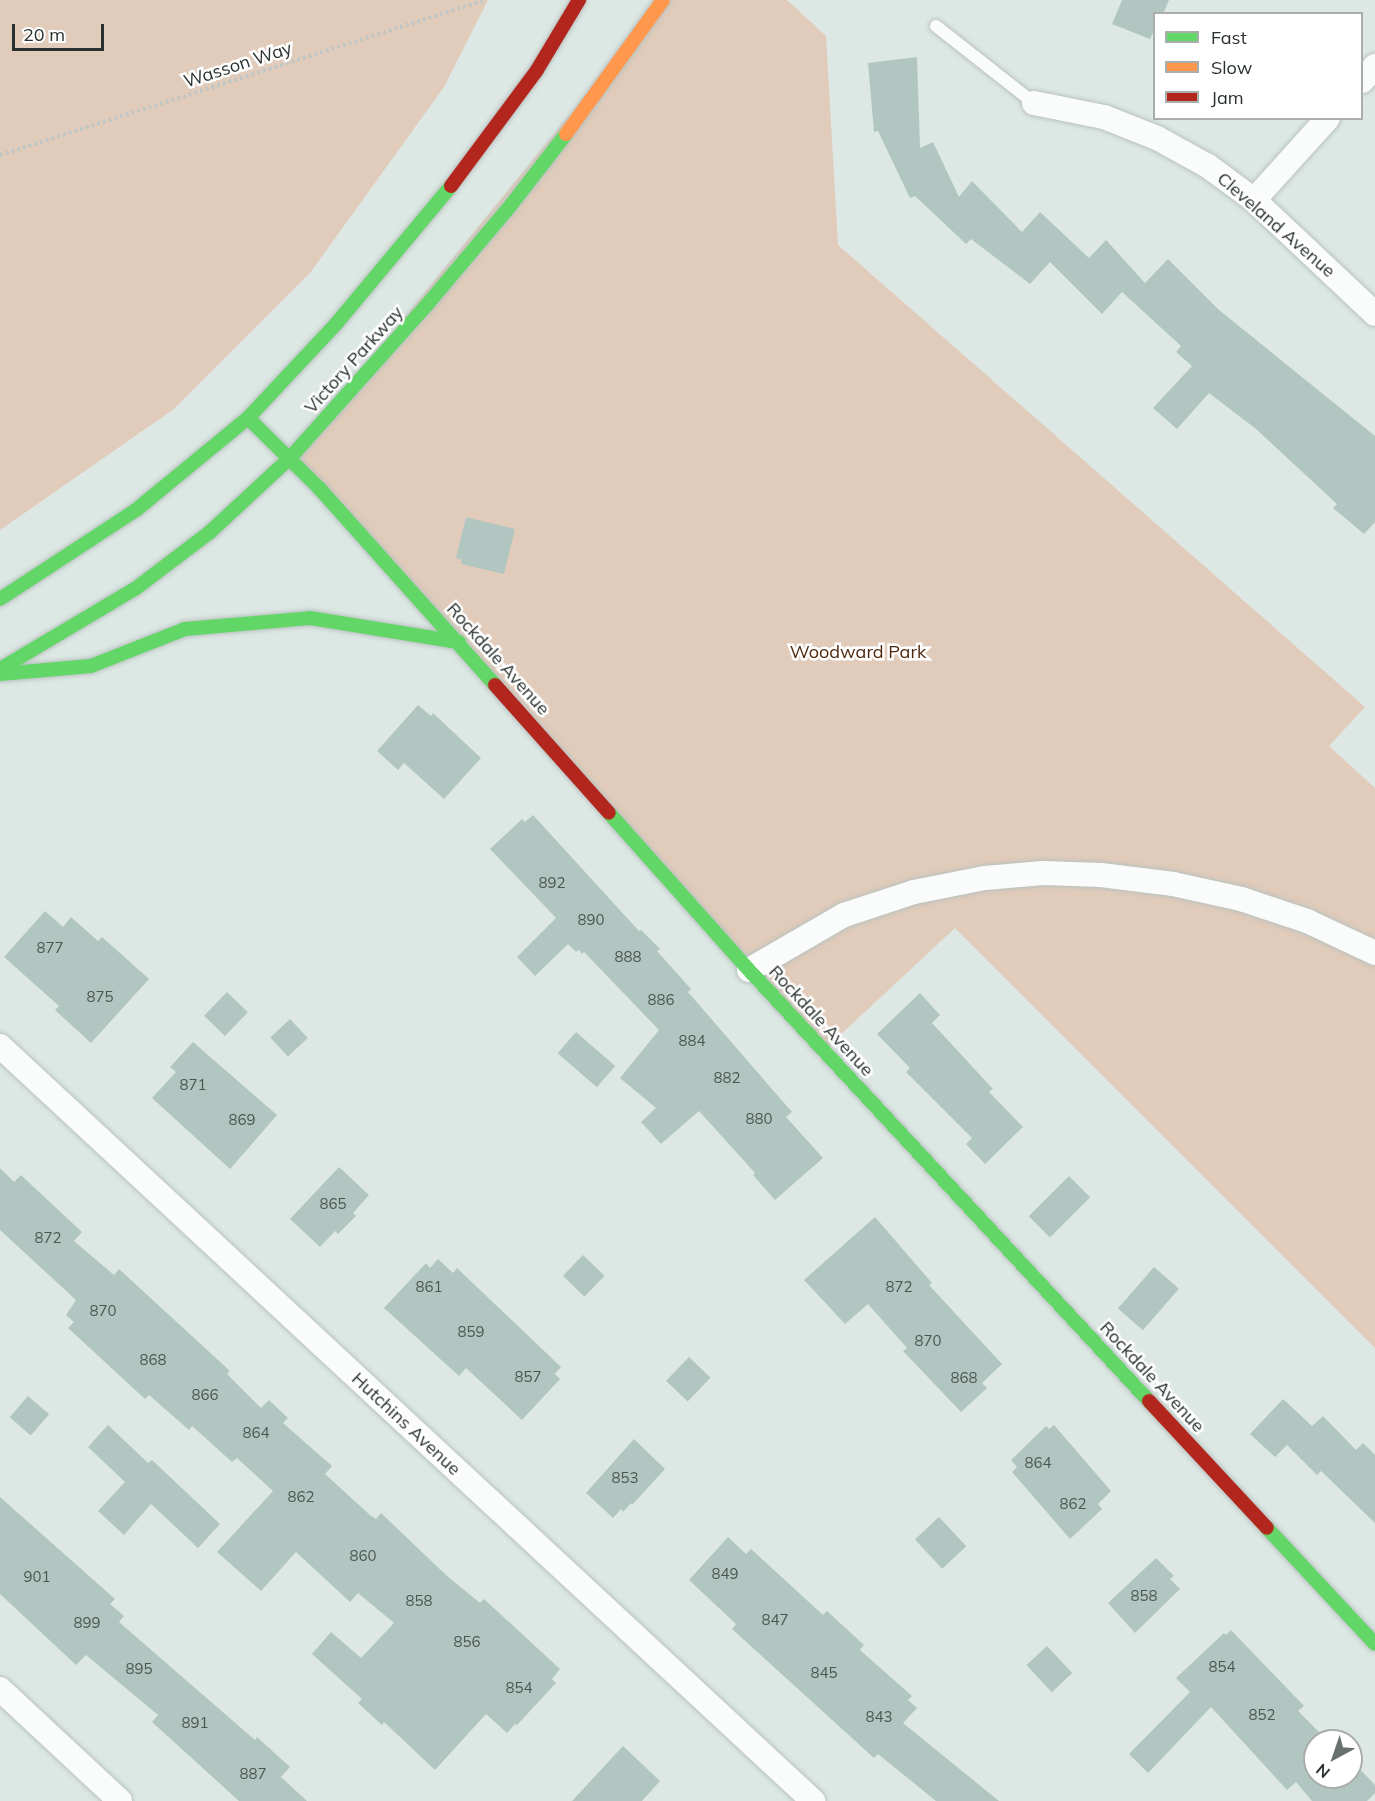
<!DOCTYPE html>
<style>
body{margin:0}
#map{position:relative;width:1375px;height:1801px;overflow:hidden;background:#dde8e5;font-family:Mulish,sans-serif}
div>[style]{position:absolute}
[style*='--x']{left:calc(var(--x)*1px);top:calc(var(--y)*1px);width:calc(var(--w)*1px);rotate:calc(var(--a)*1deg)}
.green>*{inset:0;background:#e1cbba}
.building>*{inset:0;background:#b2c6c1;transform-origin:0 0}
.path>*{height:4px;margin-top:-2px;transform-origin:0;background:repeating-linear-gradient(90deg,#c2c6c4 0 3px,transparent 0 6px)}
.roads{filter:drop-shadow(0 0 2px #b9c2bf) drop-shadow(0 0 2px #b9c2bf)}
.lane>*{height:12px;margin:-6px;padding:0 6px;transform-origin:6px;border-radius:6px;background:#fafcfb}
.street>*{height:24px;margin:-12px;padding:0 12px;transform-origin:12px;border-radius:12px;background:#fafcfb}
.fast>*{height:14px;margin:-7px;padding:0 7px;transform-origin:7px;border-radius:7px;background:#63d668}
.slow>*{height:14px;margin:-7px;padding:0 7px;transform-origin:7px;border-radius:7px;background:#ff974d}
.jam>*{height:14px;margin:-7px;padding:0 7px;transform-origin:7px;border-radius:7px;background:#b3261e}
span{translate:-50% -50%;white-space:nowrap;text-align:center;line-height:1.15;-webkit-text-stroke:5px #fff;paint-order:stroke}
.number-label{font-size:15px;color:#4b5653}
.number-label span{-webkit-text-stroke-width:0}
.street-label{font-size:18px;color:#29312e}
.park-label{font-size:18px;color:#50290e}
.legend{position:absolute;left:1153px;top:12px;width:210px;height:108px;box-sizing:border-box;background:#fff;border:2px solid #a9adab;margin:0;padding:8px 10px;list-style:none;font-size:18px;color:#29312e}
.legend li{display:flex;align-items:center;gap:12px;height:30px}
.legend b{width:30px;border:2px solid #a9adab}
.north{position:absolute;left:1303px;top:1729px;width:60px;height:60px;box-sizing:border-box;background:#fff;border:2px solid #a9adab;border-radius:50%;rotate:220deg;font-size:16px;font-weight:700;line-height:24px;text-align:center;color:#29312e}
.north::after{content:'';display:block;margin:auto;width:21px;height:27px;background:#68716e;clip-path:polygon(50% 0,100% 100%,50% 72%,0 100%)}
.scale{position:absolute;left:12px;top:24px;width:92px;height:27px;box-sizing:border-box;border:3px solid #29312e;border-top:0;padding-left:8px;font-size:18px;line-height:21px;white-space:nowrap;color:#29312e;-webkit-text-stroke:4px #fff;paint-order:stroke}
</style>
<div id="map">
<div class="green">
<div style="clip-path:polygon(0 0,488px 0,444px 87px,310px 273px,174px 409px,0 530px)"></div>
<div style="clip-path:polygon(663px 0,787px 0,826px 36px,838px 245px,1365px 707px,1329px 746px,1375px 788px,1375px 1348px,955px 928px,824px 1050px,290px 458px)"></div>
</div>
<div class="building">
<div style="clip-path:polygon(1122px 0,1169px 0,1163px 14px,1155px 14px,1155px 29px,1150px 39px,1112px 24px)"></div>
<div style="clip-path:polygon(917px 57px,920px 148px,933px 142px,959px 197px,972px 181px,1022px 232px,1040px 212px,1089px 258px,1106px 240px,1145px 283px,1168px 259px,1219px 310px,1375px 436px,1375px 522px,1364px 534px,1333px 508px,1337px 504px,1256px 429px,1209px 393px,1177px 429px,1153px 408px,1192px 366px,1176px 352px,1181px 346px,1122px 292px,1102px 314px,1050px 262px,1030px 284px,971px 239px,966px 244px,915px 196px,910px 198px,878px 131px,874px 132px,868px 63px)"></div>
<div style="clip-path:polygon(466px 517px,515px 529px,504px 574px,461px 564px,462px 560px,456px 558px)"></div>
<div style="clip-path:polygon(418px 705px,431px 716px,433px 713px,481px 758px,444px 799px,404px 763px,398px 770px,377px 751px)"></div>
<div style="clip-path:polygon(533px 815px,639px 931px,641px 930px,660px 949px,657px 951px,691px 989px,688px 992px,792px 1112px,786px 1117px,823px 1158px,775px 1200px,753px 1175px,755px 1173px,699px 1111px,661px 1144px,641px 1122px,656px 1108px,620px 1078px,659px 1030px,584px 952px,582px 954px,579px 950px,576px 952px,568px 944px,535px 976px,517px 957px,556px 918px,490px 849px,522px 819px,525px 822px)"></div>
<div style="clip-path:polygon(45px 911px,63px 927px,71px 917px,98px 941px,102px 937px,149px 979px,91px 1043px,55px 1010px,59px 1006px,4px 957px)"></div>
<div style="left:227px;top:992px;width:29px;height:33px;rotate:44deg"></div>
<div style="clip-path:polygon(920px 993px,940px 1015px,932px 1023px,993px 1089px,989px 1092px,1023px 1127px,985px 1164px,966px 1144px,972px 1138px,906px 1072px,910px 1068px,877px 1034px)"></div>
<div style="left:290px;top:1019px;width:26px;height:27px;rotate:47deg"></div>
<div style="left:576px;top:1032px;width:52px;height:28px;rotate:41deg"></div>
<div style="clip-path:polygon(193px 1042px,277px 1115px,230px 1169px,152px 1098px,176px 1072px,170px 1067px)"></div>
<div style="clip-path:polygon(339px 1167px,369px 1195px,353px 1213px,356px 1216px,338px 1234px,335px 1231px,320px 1247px,290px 1219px)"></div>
<div style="clip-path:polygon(0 1168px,14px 1182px,21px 1175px,39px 1192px,82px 1232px,74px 1241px,114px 1275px,119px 1269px,230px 1371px,227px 1374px,261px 1408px,269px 1400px,288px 1418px,283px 1423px,332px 1466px,325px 1474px,370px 1515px,376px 1519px,381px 1513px,446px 1575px,480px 1603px,484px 1599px,560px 1669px,552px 1679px,556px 1683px,517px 1725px,515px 1724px,507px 1733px,486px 1714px,435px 1770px,384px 1722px,382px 1725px,358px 1703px,362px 1699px,312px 1654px,331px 1632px,361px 1658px,394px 1623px,358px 1593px,350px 1602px,296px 1552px,261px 1591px,217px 1552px,273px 1491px,237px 1458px,232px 1462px,192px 1426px,189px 1430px,149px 1395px,145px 1399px,68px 1328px,74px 1322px,66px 1315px,76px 1300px,0 1230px)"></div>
<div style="left:1069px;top:1176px;width:30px;height:57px;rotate:45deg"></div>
<div style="clip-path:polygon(875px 1217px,932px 1283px,929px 1285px,1002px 1364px,982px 1383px,987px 1388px,961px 1412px,903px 1351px,907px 1348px,868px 1304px,845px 1324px,804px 1280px)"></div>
<div style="left:583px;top:1255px;width:30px;height:29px;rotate:44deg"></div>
<div style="clip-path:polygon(438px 1259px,453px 1273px,457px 1268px,561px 1367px,555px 1374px,560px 1379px,522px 1420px,466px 1368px,459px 1376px,384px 1308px,426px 1263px,430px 1268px)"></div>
<div style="left:1154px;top:1267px;width:33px;height:55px;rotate:41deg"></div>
<div style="left:689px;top:1357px;width:30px;height:33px;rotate:44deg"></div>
<div style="left:28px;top:1396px;width:28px;height:28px;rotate:41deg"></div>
<div style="clip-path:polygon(1283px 1399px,1312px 1426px,1323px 1416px,1356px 1450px,1363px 1443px,1375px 1455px,1375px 1523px,1321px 1471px,1317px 1475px,1287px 1445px,1275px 1457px,1250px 1434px)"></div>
<div style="clip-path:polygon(108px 1425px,148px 1463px,152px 1460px,220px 1524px,198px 1548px,151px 1504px,124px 1535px,98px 1511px,125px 1482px,88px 1447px)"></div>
<div style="clip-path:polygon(1054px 1425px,1111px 1491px,1098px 1504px,1102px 1509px,1070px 1539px,1012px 1472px,1017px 1467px,1011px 1460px,1046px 1426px,1049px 1429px)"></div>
<div style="clip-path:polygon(634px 1439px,665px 1469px,632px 1505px,631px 1503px,623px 1512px,621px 1509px,613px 1518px,586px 1493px)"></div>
<div style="clip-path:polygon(0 1497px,115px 1599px,110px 1604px,124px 1616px,119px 1622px,255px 1740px,257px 1737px,290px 1767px,281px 1777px,307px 1801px,239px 1801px,152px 1722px,158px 1715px,86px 1655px,76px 1665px,0 1594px)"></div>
<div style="left:939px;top:1517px;width:40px;height:33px;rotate:47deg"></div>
<div style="clip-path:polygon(728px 1537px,746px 1554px,751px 1549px,823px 1615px,827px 1611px,864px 1645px,860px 1650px,912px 1696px,908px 1700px,917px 1708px,903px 1723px,999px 1801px,936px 1801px,878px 1754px,874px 1758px,732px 1629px,736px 1624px,689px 1580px)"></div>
<div style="clip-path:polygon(1156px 1558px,1174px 1576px,1170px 1579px,1180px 1589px,1135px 1633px,1108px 1603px)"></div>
<div style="clip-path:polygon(1231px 1630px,1304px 1706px,1298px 1711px,1328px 1741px,1315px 1741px,1315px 1777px,1351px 1777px,1351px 1765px,1355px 1764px,1375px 1785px,1375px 1793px,1367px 1801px,1312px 1801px,1296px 1782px,1287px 1790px,1211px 1707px,1148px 1773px,1129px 1754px,1190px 1692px,1176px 1678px,1224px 1633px,1226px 1635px)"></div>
<div style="left:1047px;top:1646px;width:37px;height:28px;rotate:47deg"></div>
<div style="clip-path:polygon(623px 1746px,660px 1781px,642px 1801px,572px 1801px)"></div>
</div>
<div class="path">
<div style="--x:0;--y:155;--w:509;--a:-17.72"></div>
</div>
<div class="roads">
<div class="lane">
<div style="--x:936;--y:26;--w:125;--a:38.2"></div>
</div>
<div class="street">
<div style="--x:1362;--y:81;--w:20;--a:-49"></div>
<div style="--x:1034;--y:103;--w:71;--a:11.3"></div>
<div style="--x:1104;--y:117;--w:57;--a:21.6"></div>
<div style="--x:1157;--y:138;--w:58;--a:28.8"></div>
<div style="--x:1208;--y:166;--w:57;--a:36.5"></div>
<div style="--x:1254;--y:200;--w:166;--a:43.3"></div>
<div style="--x:1254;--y:200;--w:110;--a:-47.9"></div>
<div style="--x:749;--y:970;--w:110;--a:-30.1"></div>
<div style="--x:844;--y:915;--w:74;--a:-18.2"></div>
<div style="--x:914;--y:892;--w:72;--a:-11.2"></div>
<div style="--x:985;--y:878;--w:58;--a:-4.9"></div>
<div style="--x:1043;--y:873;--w:58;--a:2"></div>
<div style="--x:1101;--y:875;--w:73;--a:7.1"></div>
<div style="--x:1173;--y:884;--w:70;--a:12.4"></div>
<div style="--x:1241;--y:899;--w:70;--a:18.4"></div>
<div style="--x:1307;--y:921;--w:75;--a:25.2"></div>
<div style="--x:0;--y:1046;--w:1110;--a:42.88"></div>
<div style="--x:0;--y:1689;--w:164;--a:43"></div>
</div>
<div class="fast">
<div style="--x:248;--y:418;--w:100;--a:44.6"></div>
<div style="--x:319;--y:488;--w:264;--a:48.2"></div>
<div style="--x:0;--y:599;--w:163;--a:-33.2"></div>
<div style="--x:136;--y:510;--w:145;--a:-39.4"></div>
<div style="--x:248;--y:418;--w:129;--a:-46.9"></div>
<div style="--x:336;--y:324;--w:180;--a:-50.2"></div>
<div style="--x:0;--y:669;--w:157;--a:-30.7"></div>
<div style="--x:135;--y:589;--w:94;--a:-37.2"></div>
<div style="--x:210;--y:532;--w:109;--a:-42.8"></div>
<div style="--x:290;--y:458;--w:204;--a:-48.2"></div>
<div style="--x:426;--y:306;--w:132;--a:-49.9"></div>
<div style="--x:511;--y:205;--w:90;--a:-52.2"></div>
<div style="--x:0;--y:674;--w:91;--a:-5"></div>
<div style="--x:91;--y:666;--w:101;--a:-21.5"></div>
<div style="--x:185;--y:629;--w:125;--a:-5"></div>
<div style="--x:310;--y:618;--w:151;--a:9.2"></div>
<div style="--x:609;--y:813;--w:210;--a:48.3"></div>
<div style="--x:749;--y:970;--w:588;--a:47.14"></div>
<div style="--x:1267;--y:1528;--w:158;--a:47"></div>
</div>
<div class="slow">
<div style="--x:566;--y:134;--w:165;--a:-54.1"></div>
</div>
<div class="jam">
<div style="--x:451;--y:186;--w:144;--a:-53.4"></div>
<div style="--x:537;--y:70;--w:82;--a:-59"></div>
<div style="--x:495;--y:685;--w:171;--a:48.3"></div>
<div style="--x:1149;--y:1401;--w:173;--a:47.1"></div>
</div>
</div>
<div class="number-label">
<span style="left:552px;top:883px">892</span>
<span style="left:591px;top:920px">890</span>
<span style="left:50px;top:948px">877</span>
<span style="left:628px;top:957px">888</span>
<span style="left:100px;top:997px">875</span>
<span style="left:661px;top:1000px">886</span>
<span style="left:692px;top:1041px">884</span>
<span style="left:727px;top:1078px">882</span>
<span style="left:193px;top:1085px">871</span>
<span style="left:759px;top:1119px">880</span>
<span style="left:242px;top:1120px">869</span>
<span style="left:333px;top:1204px">865</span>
<span style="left:48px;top:1238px">872</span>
<span style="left:429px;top:1287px">861</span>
<span style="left:899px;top:1287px">872</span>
<span style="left:103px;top:1311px">870</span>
<span style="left:471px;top:1332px">859</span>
<span style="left:928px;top:1341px">870</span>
<span style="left:153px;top:1360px">868</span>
<span style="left:528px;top:1377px">857</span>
<span style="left:964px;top:1378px">868</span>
<span style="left:205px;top:1395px">866</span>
<span style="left:256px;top:1433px">864</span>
<span style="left:1038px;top:1463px">864</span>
<span style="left:625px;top:1478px">853</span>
<span style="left:301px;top:1497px">862</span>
<span style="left:1073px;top:1504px">862</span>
<span style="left:363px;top:1556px">860</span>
<span style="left:725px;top:1574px">849</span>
<span style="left:37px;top:1577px">901</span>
<span style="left:1144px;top:1596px">858</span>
<span style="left:419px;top:1601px">858</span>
<span style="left:775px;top:1620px">847</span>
<span style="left:87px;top:1623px">899</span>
<span style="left:467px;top:1642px">856</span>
<span style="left:1222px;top:1667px">854</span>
<span style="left:139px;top:1669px">895</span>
<span style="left:824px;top:1673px">845</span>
<span style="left:519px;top:1688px">854</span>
<span style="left:1262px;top:1715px">852</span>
<span style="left:879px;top:1717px">843</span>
<span style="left:195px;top:1723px">891</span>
<span style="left:253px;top:1774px">887</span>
</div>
<div class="street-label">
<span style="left:238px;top:65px;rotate:-18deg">Wasson Way</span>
<span style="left:1276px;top:225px;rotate:41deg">Cleveland Avenue</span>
<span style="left:354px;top:360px;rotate:-48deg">Victory Parkway</span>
<span style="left:498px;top:659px;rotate:48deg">Rockdale Avenue</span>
<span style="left:821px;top:1021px;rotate:47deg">Rockdale Avenue</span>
<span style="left:1152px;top:1377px;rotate:47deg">Rockdale Avenue</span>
<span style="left:406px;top:1424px;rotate:43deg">Hutchins Avenue</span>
</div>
<div class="park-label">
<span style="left:858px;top:652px">Woodward Park</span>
</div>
<ul class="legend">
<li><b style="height:8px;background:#63d668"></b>Fast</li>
<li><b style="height:8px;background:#ff974d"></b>Slow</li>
<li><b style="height:8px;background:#b3261e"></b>Jam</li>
</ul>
<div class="north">N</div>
<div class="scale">20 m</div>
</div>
